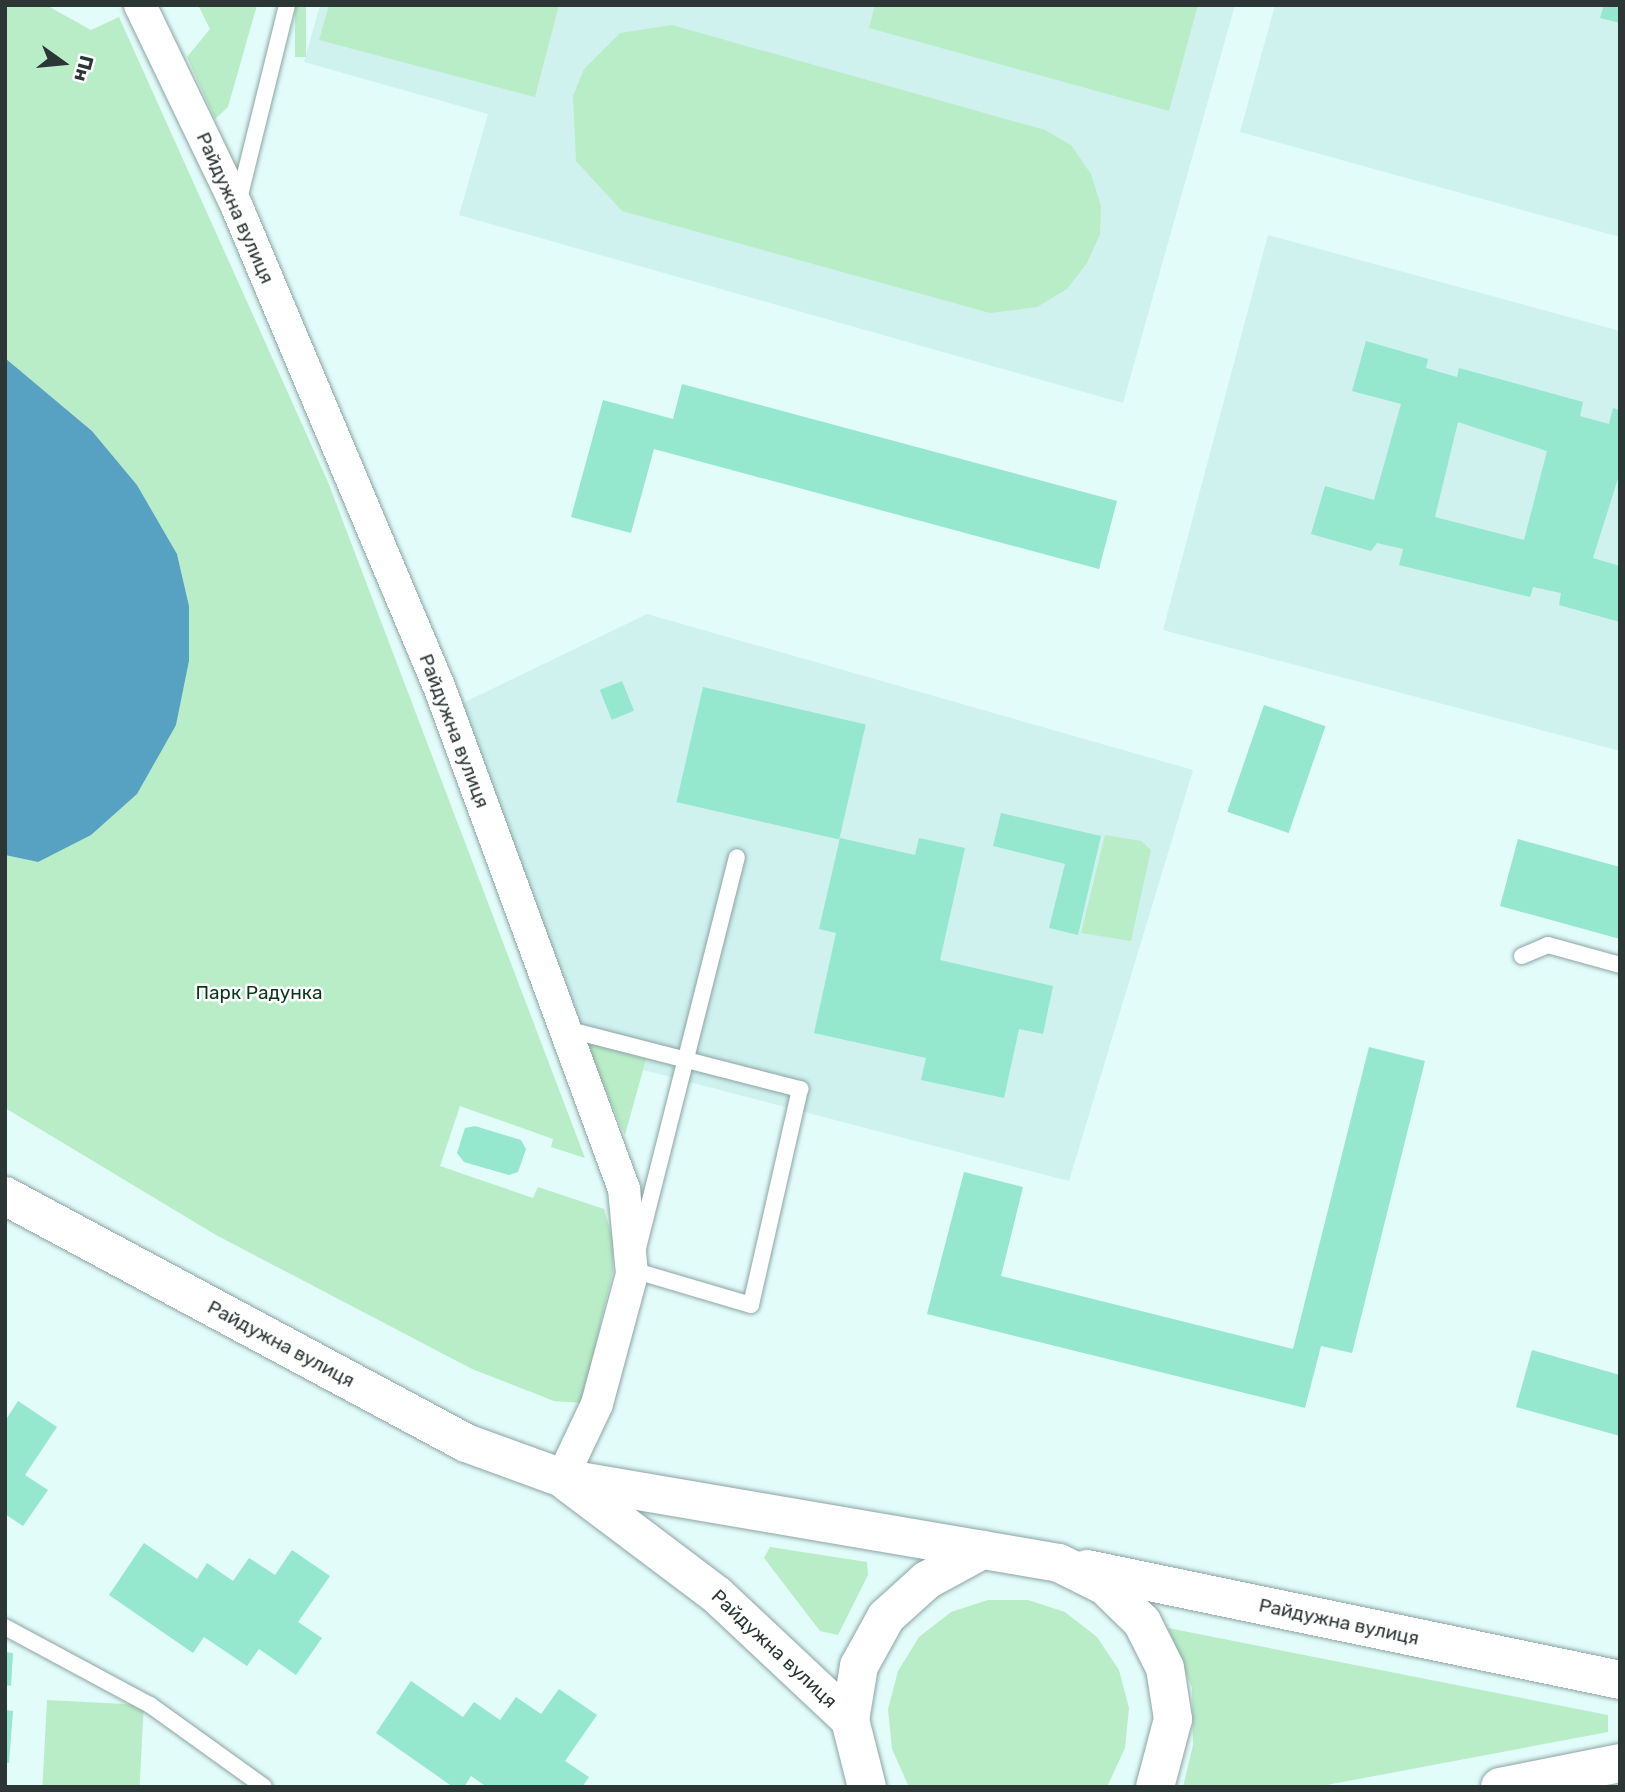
<!DOCTYPE html>
<meta charset="utf-8">
<style>
body{margin:0}
#map{position:relative;width:1625px;height:1792px;overflow:hidden;background:#e2fcfa;font-family:Rubik,sans-serif}
div>[style]{position:absolute}
[style*='--x']{left:calc(var(--x)*1px);top:calc(var(--y)*1px);width:calc(var(--w)*1px);rotate:calc(var(--a)*1deg)}
.built>*{inset:0;background:#cff2ef}
.green>*{inset:0;background:#b9edc7;transform-origin:0 0}
.water>*{inset:0;background:#57a1c2}
.building>*{inset:0;background:#95e7cd;transform-origin:0 0}
.roads{filter:drop-shadow(0 0 2px #8ca4a2) drop-shadow(0 0 2px #8ca4a2)}
.lane>*{height:16px;margin:-8px;padding:0 8px;transform-origin:8px;border-radius:8px;background:#fff}
.street>*{height:32px;margin:-16px;padding:0 16px;transform-origin:16px;border-radius:16px;background:#fff}
.secondary>*{height:38px;margin:-19px;padding:0 19px;transform-origin:19px;border-radius:19px;background:#fff}
span{translate:-50% -50%;white-space:nowrap;text-align:center;line-height:1.15;-webkit-text-stroke:5px #fff;paint-order:stroke}
.street-label{font-size:19px;color:#2c3635}
.park-label{font-size:19px;color:#07381d}
.frame{position:absolute;inset:0;border:7px solid #2c3635;pointer-events:none}
.north{position:absolute;left:28px;top:28px;width:70px;height:70px;-webkit-text-stroke:5px #fff;paint-order:stroke;rotate:105deg;font-size:19px;font-weight:700;line-height:28px;text-align:center;color:#2c3635}
.north::after{content:'';display:block;margin:auto;width:24px;height:32px;background:#2c3635;clip-path:polygon(50% 0,100% 100%,50% 72%,0 100%)}
</style>
<div id="map">
<div class="built">
<div style="clip-path:polygon(320px 5px,1235px 5px,1123px 403px,459px 215px,488px 114px,304px 62px)"></div>
<div style="clip-path:polygon(1275px 5px,1620px 5px,1620px 237px,1240px 132px)"></div>
<div style="clip-path:polygon(1268px 235px,1620px 331px,1620px 751px,1163px 630px)"></div>
<div style="clip-path:polygon(647px 614px,1193px 770px,1069px 1181px,590px 1056px,459px 705px)"></div>
</div>
<div class="green">
<div style="clip-path:polygon(5px 5px,46px 5px,91px 30px,119px 17px,328px 482px,585px 1158px,551px 1147px,553px 1139px,460px 1106px,440px 1166px,533px 1198px,538px 1187px,604px 1209px,613px 1240px,613px 1270px,582px 1403px,554px 1401px,472px 1369px,216px 1235px,5px 1108px,5px 855px,38px 862px,176px 725px,189px 661px,189px 606px,177px 554px,137px 485px,92px 431px,5px 358px)"></div>
<div style="clip-path:polygon(198px 5px,257px 5px,228px 107px,215px 119px,187px 57px,210px 29px)"></div>
<div style="left:295px;top:5px;width:11px;height:52px"></div>
<div style="clip-path:polygon(329px 5px,559px 5px,535px 97px,319px 40px)"></div>
<div style="clip-path:polygon(875px 5px,1198px 5px,1169px 111px,869px 28px)"></div>
<div style="clip-path:polygon(672px 25px,1045px 130px,1071px 145px,1091px 174px,1101px 206px,1100px 234px,1087px 263px,1067px 289px,1037px 307px,990px 313px,622px 211px,576px 161px,573px 96px,584px 69px,620px 33px)"></div>
<div style="clip-path:polygon(1105px 835px,1141px 841px,1151px 850px,1131px 941px,1081px 933px)"></div>
<div style="clip-path:polygon(585px 1043px,646px 1059px,625px 1135px)"></div>
<div style="clip-path:polygon(770px 1547px,867px 1562px,868px 1575px,838px 1635px,820px 1631px,764px 1558px)"></div>
<div style="clip-path:polygon(988px 1600px,1028px 1600px,1065px 1612px,1097px 1637px,1119px 1670px,1129px 1708px,1125px 1748px,1107px 1787px,908px 1785px,892px 1749px,888px 1709px,898px 1671px,919px 1637px,951px 1612px)"></div>
<div style="clip-path:polygon(1168px 1628px,1608px 1715px,1608px 1732px,1316px 1787px,1183px 1787px,1193px 1745px,1192px 1688px)"></div>
<div style="left:47px;top:1700px;width:97px;height:87px;rotate:3deg"></div>
</div>
<div class="water">
<div style="clip-path:polygon(5px 358px,92px 431px,137px 485px,177px 554px,189px 606px,189px 661px,176px 725px,137px 794px,91px 835px,38px 862px,5px 855px)"></div>
</div>
<div class="building">
<div style="clip-path:polygon(1604px 5px,1620px 5px,1620px 23px,1600px 18px)"></div>
<div style="clip-path:polygon(evenodd,1366px 341px,1428px 359px,1426px 368px,1457px 377px,1459px 368px,1583px 402px,1580px 416px,1609px 424px,1613px 408px,1620px 410px,1620px 472px,1593px 558px,1620px 566px,1620px 622px,1559px 605px,1561px 593px,1533px 587px,1530px 597px,1399px 565px,1403px 549px,1377px 543px,1371px 551px,1311px 534px,1325px 486px,1374px 500px,1401px 404px,1352px 391px,1366px 341px,1458px 422px,1547px 451px,1524px 540px,1435px 517px,1458px 422px)"></div>
<div style="clip-path:polygon(682px 384px,1117px 501px,1099px 569px,654px 449px,631px 533px,571px 517px,603px 400px,673px 419px)"></div>
<div style="left:622px;top:681px;width:32px;height:24px;rotate:68deg"></div>
<div style="left:703px;top:687px;width:167px;height:118px;rotate:13deg"></div>
<div style="left:1264px;top:705px;width:65px;height:113px;rotate:19deg"></div>
<div style="clip-path:polygon(1001px 813px,1101px 836px,1078px 935px,1049px 928px,1065px 864px,993px 846px)"></div>
<div style="clip-path:polygon(840px 838px,915px 855px,919px 838px,965px 848px,940px 960px,1053px 986px,1043px 1034px,1019px 1029px,1004px 1098px,921px 1080px,926px 1058px,814px 1033px,836px 933px,819px 929px)"></div>
<div style="clip-path:polygon(1518px 839px,1620px 867px,1620px 939px,1500px 906px)"></div>
<div style="clip-path:polygon(1369px 1047px,1425px 1061px,1352px 1353px,1321px 1346px,1305px 1408px,927px 1314px,964px 1172px,1023px 1187px,1001px 1276px,1293px 1349px)"></div>
<div style="clip-path:polygon(475px 1126px,521px 1140px,526px 1149px,518px 1172px,509px 1175px,464px 1162px,457px 1153px,465px 1128px)"></div>
<div style="clip-path:polygon(1532px 1350px,1620px 1375px,1620px 1436px,1516px 1407px)"></div>
<div style="clip-path:polygon(18px 1401px,57px 1427px,25px 1475px,48px 1490px,23px 1526px,5px 1514px,5px 1421px)"></div>
<div style="clip-path:polygon(144px 1543px,197px 1579px,207px 1563px,233px 1581px,249px 1558px,275px 1575px,292px 1550px,330px 1576px,298px 1622px,322px 1638px,296px 1675px,259px 1649px,247px 1666px,204px 1637px,193px 1653px,109px 1595px)"></div>
<div style="clip-path:polygon(5px 1652px,13px 1653px,11px 1686px,5px 1685px)"></div>
<div style="clip-path:polygon(411px 1681px,463px 1717px,474px 1702px,500px 1720px,516px 1697px,541px 1714px,559px 1689px,597px 1715px,565px 1761px,589px 1777px,582px 1787px,487px 1787px,471px 1776px,464px 1787px,453px 1787px,376px 1733px)"></div>
<div style="clip-path:polygon(5px 1710px,13px 1711px,9px 1763px,5px 1763px)"></div>
</div>
<div class="roads">
<div class="lane">
<div style="--x:238;--y:203;--w:204;--a:-76.1"></div>
<div style="--x:1522;--y:956;--w:28;--a:-23"></div>
<div style="--x:1548;--y:945;--w:75;--a:15.5"></div>
<div style="--x:566;--y:1029;--w:242;--a:14.4"></div>
<div style="--x:800;--y:1089;--w:221;--a:102.8"></div>
<div style="--x:751;--y:1305;--w:123;--a:-163.5"></div>
<div style="--x:638;--y:1248;--w:403;--a:-75.8"></div>
<div style="--x:5;--y:1627;--w:165;--a:28.3"></div>
<div style="--x:150;--y:1705;--w:140;--a:35.7"></div>
</div>
<div class="street">
<div style="--x:140;--y:5;--w:224;--a:64.3"></div>
<div style="--x:237;--y:207;--w:523;--a:67.16"></div>
<div style="--x:440;--y:689;--w:533;--a:69.8"></div>
<div style="--x:624;--y:1189;--w:85;--a:84.6"></div>
<div style="--x:632;--y:1274;--w:135;--a:105.1"></div>
<div style="--x:597;--y:1404;--w:82;--a:115.3"></div>
</div>
<div class="secondary">
<div style="--x:5;--y:1196;--w:523;--a:28.18"></div>
<div style="--x:466;--y:1443;--w:102;--a:20"></div>
<div style="--x:562;--y:1478;--w:504;--a:9.71"></div>
<div style="--x:1059;--y:1563;--w:51;--a:26.6"></div>
<div style="--x:1105;--y:1586;--w:52;--a:44.2"></div>
<div style="--x:1142;--y:1622;--w:51;--a:63.4"></div>
<div style="--x:1165;--y:1668;--w:52;--a:81.1"></div>
<div style="--x:1173;--y:1719;--w:70;--a:104.8"></div>
<div style="--x:567;--y:1482;--w:188;--a:37"></div>
<div style="--x:717;--y:1595;--w:183;--a:43.2"></div>
<div style="--x:1087;--y:1569;--w:544;--a:11.76"></div>
<div style="--x:867;--y:1787;--w:69;--a:-104.2"></div>
<div style="--x:850;--y:1720;--w:55;--a:-80.5"></div>
<div style="--x:859;--y:1666;--w:56;--a:-61.1"></div>
<div style="--x:886;--y:1617;--w:55;--a:-42.1"></div>
<div style="--x:927;--y:1580;--w:63;--a:-28.6"></div>
<div style="--x:1500;--y:1787;--w:122;--a:-11.3"></div>
</div>
</div>
<div class="street-label">
<span style="left:235px;top:208px;rotate:66deg">Райдужна вулиця</span>
<span style="left:454px;top:731px;rotate:69deg">Райдужна вулиця</span>
<span style="left:281px;top:1344px;rotate:28deg">Райдужна вулиця</span>
<span style="left:1339px;top:1622px;rotate:12deg">Райдужна вулиця</span>
<span style="left:774px;top:1649px;rotate:43deg">Райдужна вулиця</span>
</div>
<div class="park-label">
<span style="left:259px;top:993px">Парк Радунка</span>
</div>
<div class="frame"></div>
<div class="north">Пн</div>
</div>
